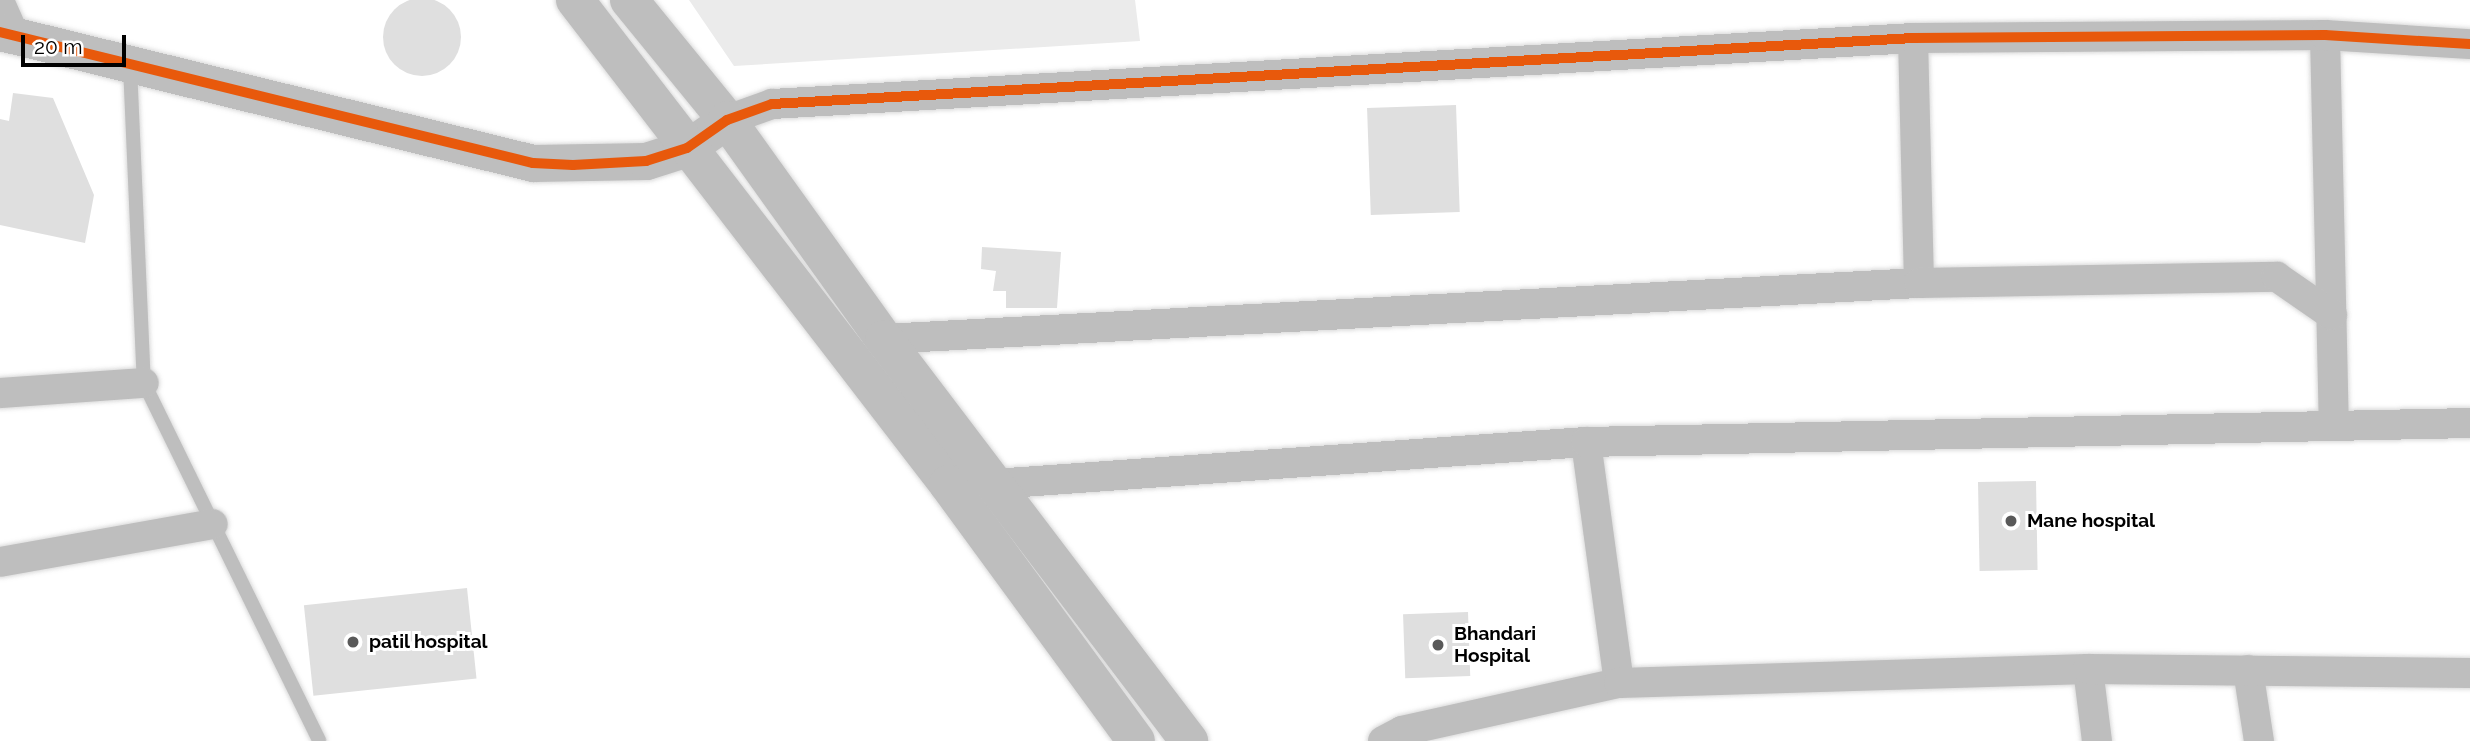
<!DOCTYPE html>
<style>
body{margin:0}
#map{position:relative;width:2470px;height:741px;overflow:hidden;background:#fff;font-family:Raleway,sans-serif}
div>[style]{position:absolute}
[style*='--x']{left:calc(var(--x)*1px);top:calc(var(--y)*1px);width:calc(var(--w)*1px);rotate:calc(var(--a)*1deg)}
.green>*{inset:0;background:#ebebeb}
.building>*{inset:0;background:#dfdfdf;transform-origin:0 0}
.round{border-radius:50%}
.roads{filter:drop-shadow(0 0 2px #dbdbdb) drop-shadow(0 0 2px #dbdbdb)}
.service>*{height:14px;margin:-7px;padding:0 7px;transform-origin:7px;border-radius:7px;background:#bebebe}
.minor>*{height:30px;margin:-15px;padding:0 15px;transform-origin:15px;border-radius:15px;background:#bebebe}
.tertiary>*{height:37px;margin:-18.5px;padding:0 18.5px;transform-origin:18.5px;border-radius:18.5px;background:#bebebe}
.trunk>*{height:38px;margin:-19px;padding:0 19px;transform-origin:19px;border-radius:19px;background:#bebebe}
.cycleway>*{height:10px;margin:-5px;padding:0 5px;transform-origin:5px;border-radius:5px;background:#e8590c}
.dots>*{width:19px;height:19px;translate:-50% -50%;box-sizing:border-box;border:4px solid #fff;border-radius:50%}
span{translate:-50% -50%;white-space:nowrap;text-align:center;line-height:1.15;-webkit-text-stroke:6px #fff;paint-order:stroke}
.poi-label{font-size:19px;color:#000;font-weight:700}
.left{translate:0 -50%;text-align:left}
.scale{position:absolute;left:21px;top:35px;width:105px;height:32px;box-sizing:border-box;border:4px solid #000;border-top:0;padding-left:9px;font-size:21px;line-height:24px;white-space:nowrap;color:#000;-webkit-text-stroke:5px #fff;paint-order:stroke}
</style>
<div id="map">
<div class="green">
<div style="clip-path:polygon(689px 0,1135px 0,1140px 41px,734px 66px)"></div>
</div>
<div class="building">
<div class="round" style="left:383px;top:-2px;width:78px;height:78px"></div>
<div style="clip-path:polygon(13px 93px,53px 98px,94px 195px,85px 243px,0 225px,0 119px,9px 121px)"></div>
<div style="left:1456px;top:105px;width:107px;height:89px;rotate:88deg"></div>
<div style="clip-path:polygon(982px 247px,1061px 252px,1057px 308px,1006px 308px,1006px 291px,993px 291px,996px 271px,981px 269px)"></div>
<div style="left:2036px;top:481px;width:89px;height:58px;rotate:89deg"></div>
<div style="left:467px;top:588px;width:91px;height:164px;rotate:84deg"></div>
<div style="left:1468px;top:612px;width:64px;height:65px;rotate:88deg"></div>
</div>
<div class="roads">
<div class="service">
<div style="--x:130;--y:66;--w:317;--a:87.5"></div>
<div style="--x:144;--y:383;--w:398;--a:63.9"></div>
</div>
<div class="minor">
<div style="--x:0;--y:3;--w:36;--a:66"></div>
<div style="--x:2325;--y:35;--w:391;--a:88.7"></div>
<div style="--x:1913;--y:38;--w:245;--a:88.6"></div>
<div style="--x:727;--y:120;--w:48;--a:-19.6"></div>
<div style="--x:772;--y:104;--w:1143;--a:-3.31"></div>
<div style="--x:1913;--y:38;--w:412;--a:-0.4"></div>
<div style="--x:2325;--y:35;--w:145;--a:3.6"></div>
<div style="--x:884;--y:339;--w:1037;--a:-3.1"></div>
<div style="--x:1919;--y:283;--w:358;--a:-1"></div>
<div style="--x:2277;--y:277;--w:67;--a:34.6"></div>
<div style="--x:0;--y:393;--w:144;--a:-4"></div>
<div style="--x:1586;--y:442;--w:243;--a:82.2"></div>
<div style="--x:994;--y:484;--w:593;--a:-4.06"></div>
<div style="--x:1586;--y:442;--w:884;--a:-1.23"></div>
<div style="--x:0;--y:562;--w:216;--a:-10.1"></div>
<div style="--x:2088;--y:669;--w:73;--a:82.9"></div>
<div style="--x:2248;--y:670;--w:72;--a:81.2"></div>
<div style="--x:1383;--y:741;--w:21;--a:-28"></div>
<div style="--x:1402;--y:731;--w:222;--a:-12.5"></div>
<div style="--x:1619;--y:683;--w:469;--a:-1.7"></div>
<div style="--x:2088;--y:669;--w:382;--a:0.6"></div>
</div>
<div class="tertiary">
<div style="--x:0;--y:32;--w:549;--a:13.81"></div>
<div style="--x:533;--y:163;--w:113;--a:-1"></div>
<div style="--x:646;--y:161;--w:43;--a:-17.6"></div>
<div style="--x:687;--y:148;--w:49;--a:-35"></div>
</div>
<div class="trunk">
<div style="--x:575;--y:0;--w:611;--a:52.38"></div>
<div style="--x:948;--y:484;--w:318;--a:53.8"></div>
<div style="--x:629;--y:0;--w:155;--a:50.8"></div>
<div style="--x:727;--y:120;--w:269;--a:54.4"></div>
<div style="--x:884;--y:339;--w:505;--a:52.81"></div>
</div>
</div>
<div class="cycleway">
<div style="--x:0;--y:32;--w:549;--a:13.81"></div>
<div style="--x:533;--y:163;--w:40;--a:2.9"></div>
<div style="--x:573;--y:165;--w:73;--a:-3.1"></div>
<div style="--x:646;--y:161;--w:43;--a:-17.6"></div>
<div style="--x:687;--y:148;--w:49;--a:-35"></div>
<div style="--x:727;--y:120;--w:48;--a:-19.6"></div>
<div style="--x:772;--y:104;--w:1143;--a:-3.31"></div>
<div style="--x:1913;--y:38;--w:412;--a:-0.4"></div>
<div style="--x:2325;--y:35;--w:145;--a:3.6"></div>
</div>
<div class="dots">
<div style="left:2011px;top:521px;background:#595959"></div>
<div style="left:353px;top:642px;background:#595959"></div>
<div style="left:1438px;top:645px;background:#595959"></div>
</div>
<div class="poi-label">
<span class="left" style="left:2027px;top:521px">Mane hospital</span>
<span class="left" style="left:1454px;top:645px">Bhandari<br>Hospital</span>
<span class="left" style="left:369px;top:642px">patil hospital</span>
</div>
<div class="scale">20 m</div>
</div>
